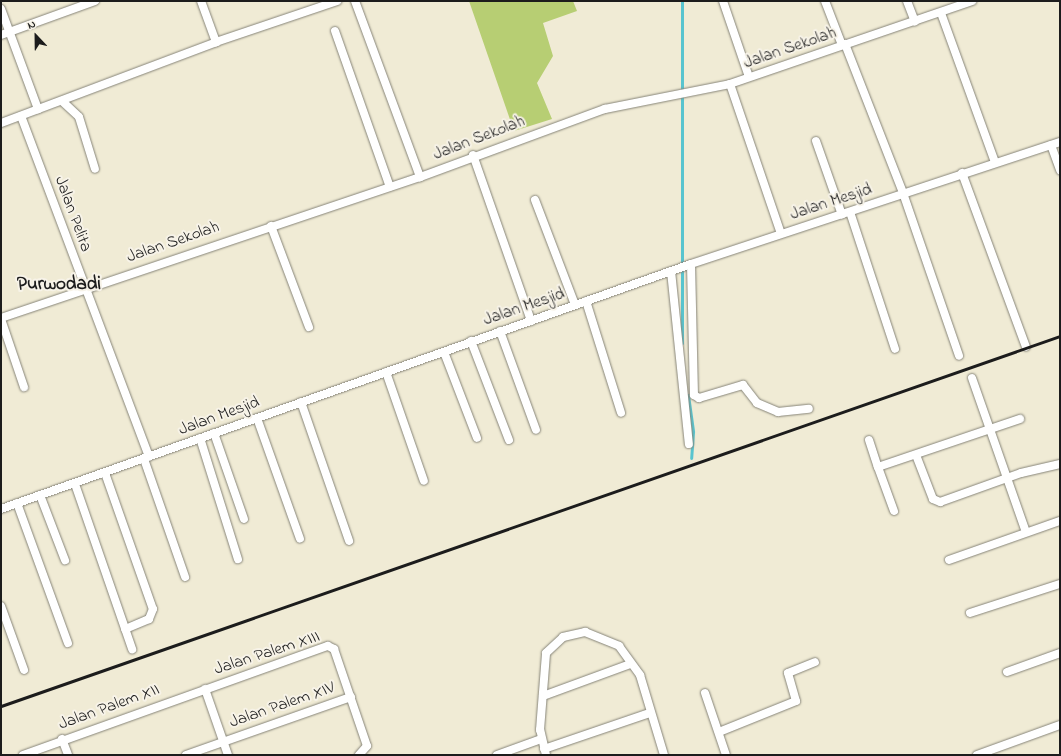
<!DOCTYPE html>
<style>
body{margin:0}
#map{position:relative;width:1061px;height:756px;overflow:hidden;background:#f0ebd5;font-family:"Indie Flower",sans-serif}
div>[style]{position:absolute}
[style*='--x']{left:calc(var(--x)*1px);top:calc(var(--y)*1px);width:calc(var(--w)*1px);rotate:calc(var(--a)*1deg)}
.green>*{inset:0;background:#b7ce73}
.stream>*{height:3px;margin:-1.5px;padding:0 1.5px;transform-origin:1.5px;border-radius:1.5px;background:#58c4cf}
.roads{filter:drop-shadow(0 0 1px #868478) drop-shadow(0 0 1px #868478)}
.street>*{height:8px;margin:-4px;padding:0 4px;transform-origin:4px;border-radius:4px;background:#fff}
.rail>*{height:3px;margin:-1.5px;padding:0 1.5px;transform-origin:1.5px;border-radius:1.5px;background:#1c1c1c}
span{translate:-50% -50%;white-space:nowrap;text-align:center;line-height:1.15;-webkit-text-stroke:4px #f7f3e8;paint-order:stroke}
.street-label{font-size:17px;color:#1c1c1c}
.quarter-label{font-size:19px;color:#1c1c1c;font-weight:700}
.frame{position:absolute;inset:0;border:2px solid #1c1c1c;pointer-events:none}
.north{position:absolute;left:16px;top:16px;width:40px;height:40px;-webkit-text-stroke:3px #f7f3e8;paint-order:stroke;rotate:338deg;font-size:11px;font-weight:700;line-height:16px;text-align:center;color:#1c1c1c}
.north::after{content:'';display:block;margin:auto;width:14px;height:18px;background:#1c1c1c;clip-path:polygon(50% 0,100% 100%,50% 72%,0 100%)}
</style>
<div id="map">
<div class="green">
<div style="clip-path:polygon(469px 1px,573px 1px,577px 11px,543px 23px,553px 56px,537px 83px,552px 119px,514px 131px)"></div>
</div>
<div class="stream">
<div style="--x:682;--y:1;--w:342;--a:90"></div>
<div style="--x:688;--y:395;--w:37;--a:82"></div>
<div style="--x:693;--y:432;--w:26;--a:94"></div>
</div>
<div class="roads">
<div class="street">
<div style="--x:201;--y:1;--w:44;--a:69.9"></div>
<div style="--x:355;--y:1;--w:188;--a:69.7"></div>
<div style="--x:723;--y:1;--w:80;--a:71.1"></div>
<div style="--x:825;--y:1;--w:47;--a:68.9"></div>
<div style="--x:907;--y:1;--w:22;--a:69"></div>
<div style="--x:1;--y:9;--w:107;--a:69.7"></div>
<div style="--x:941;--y:13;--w:158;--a:70.1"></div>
<div style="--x:335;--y:31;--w:165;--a:70.6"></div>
<div style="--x:1;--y:35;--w:100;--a:-19.9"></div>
<div style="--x:845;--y:44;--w:160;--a:68.7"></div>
<div style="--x:903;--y:193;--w:172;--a:71"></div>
<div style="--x:730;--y:84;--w:158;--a:71.2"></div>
<div style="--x:62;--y:101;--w:23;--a:43"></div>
<div style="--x:79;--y:117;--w:54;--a:72.9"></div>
<div style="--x:21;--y:116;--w:364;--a:69.4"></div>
<div style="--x:1;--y:123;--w:230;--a:-20.6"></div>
<div style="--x:216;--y:42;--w:128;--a:-18.7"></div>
<div style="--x:816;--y:141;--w:78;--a:70.6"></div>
<div style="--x:1051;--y:145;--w:27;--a:70"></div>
<div style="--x:473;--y:155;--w:176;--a:70.7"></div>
<div style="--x:962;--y:173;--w:185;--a:69.8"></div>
<div style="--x:535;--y:200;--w:112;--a:69.1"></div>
<div style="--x:850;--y:212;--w:144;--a:71.8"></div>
<div style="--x:271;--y:226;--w:108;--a:69.4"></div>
<div style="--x:691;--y:264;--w:131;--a:88.7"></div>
<div style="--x:694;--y:395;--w:6;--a:31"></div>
<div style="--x:699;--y:398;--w:46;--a:-16.5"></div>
<div style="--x:743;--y:385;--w:23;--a:52"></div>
<div style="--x:757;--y:403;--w:23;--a:23"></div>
<div style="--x:778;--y:412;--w:31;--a:-6"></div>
<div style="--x:671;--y:271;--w:174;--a:84.1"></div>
<div style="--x:586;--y:301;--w:117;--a:72.6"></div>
<div style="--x:1;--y:318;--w:442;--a:-18.6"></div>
<div style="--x:420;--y:177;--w:197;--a:-20.2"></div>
<div style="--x:605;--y:109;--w:127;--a:-11.3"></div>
<div style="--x:730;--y:84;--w:256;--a:-18.9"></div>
<div style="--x:1;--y:319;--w:72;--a:71.3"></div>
<div style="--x:500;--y:331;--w:105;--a:70"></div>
<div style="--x:471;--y:341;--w:106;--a:69"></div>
<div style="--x:444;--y:352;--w:92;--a:69"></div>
<div style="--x:386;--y:372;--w:115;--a:70.8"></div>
<div style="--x:972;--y:378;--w:163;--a:70.7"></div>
<div style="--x:301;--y:402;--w:147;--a:70.9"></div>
<div style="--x:257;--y:418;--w:128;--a:70.4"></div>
<div style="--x:214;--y:433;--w:91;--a:70.8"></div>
<div style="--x:200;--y:438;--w:127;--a:72.6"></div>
<div style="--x:869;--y:440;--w:28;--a:72"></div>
<div style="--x:916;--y:455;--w:47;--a:68.9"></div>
<div style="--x:933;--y:499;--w:8;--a:23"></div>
<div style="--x:940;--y:502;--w:86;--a:-19.7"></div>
<div style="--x:1021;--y:473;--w:40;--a:-13"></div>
<div style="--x:144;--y:459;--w:125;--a:70.8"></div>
<div style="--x:105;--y:473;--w:144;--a:70.6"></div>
<div style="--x:153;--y:609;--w:11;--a:112"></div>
<div style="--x:149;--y:619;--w:26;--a:157"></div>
<div style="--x:75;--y:484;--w:175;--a:70.9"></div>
<div style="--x:40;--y:495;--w:70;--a:69"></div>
<div style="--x:17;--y:503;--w:149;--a:70"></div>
<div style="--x:1;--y:509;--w:732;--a:-19.55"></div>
<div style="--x:691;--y:264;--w:389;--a:-18.3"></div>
<div style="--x:894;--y:511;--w:47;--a:-110"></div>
<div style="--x:878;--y:467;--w:150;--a:-18.7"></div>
<div style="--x:949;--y:560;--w:118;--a:-19.4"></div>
<div style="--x:1;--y:606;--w:68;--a:70.2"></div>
<div style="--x:970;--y:613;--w:95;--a:-17.9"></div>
<div style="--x:1007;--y:672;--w:56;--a:-19.7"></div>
<div style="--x:205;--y:689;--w:70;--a:70.8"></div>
<div style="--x:705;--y:693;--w:65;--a:71.3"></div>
<div style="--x:543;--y:696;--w:93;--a:-20.2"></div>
<div style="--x:719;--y:732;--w:83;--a:-21.9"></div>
<div style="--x:796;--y:701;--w:29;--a:-106"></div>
<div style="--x:788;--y:673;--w:29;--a:-22"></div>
<div style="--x:62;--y:739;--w:17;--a:69"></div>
<div style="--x:544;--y:749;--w:112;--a:-18.8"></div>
<div style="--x:23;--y:755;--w:324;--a:-19.7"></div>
<div style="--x:328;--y:646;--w:7;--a:27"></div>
<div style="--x:334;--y:649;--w:102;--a:71.2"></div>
<div style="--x:367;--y:746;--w:12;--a:132"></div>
<div style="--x:186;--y:755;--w:175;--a:-19.4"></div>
<div style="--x:497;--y:755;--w:47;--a:-20"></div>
<div style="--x:546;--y:755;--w:26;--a:-103"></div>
<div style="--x:540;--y:730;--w:77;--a:-85.5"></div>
<div style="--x:546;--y:653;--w:23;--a:-43"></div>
<div style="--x:563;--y:637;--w:23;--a:-13"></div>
<div style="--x:585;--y:632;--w:37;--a:22"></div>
<div style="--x:619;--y:646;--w:36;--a:54"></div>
<div style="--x:640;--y:675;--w:84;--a:73.3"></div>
<div style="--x:977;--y:755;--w:88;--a:-19.9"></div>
</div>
</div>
<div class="rail">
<div style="--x:1;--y:706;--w:1122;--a:-19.26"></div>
</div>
<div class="street-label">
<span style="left:790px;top:48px;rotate:-19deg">Jalan Sekolah</span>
<span style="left:479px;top:138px;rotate:-21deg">Jalan Sekolah</span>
<span style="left:831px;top:202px;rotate:-18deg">Jalan Mesjid</span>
<span style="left:73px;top:214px;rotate:70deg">Jalan Pelita</span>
<span style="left:173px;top:242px;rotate:-19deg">Jalan Sekolah</span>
<span style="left:524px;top:307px;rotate:-19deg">Jalan Mesjid</span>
<span style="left:219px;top:416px;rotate:-20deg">Jalan Mesjid</span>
<span style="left:267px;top:653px;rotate:-18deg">Jalan Palem XIII</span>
<span style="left:282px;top:705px;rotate:-19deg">Jalan Palem XIV</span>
<span style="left:109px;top:707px;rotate:-20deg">Jalan Palem XII</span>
</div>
<div class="quarter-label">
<span style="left:59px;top:285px">Purwodadi</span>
</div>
<div class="frame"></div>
<div class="north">N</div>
</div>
